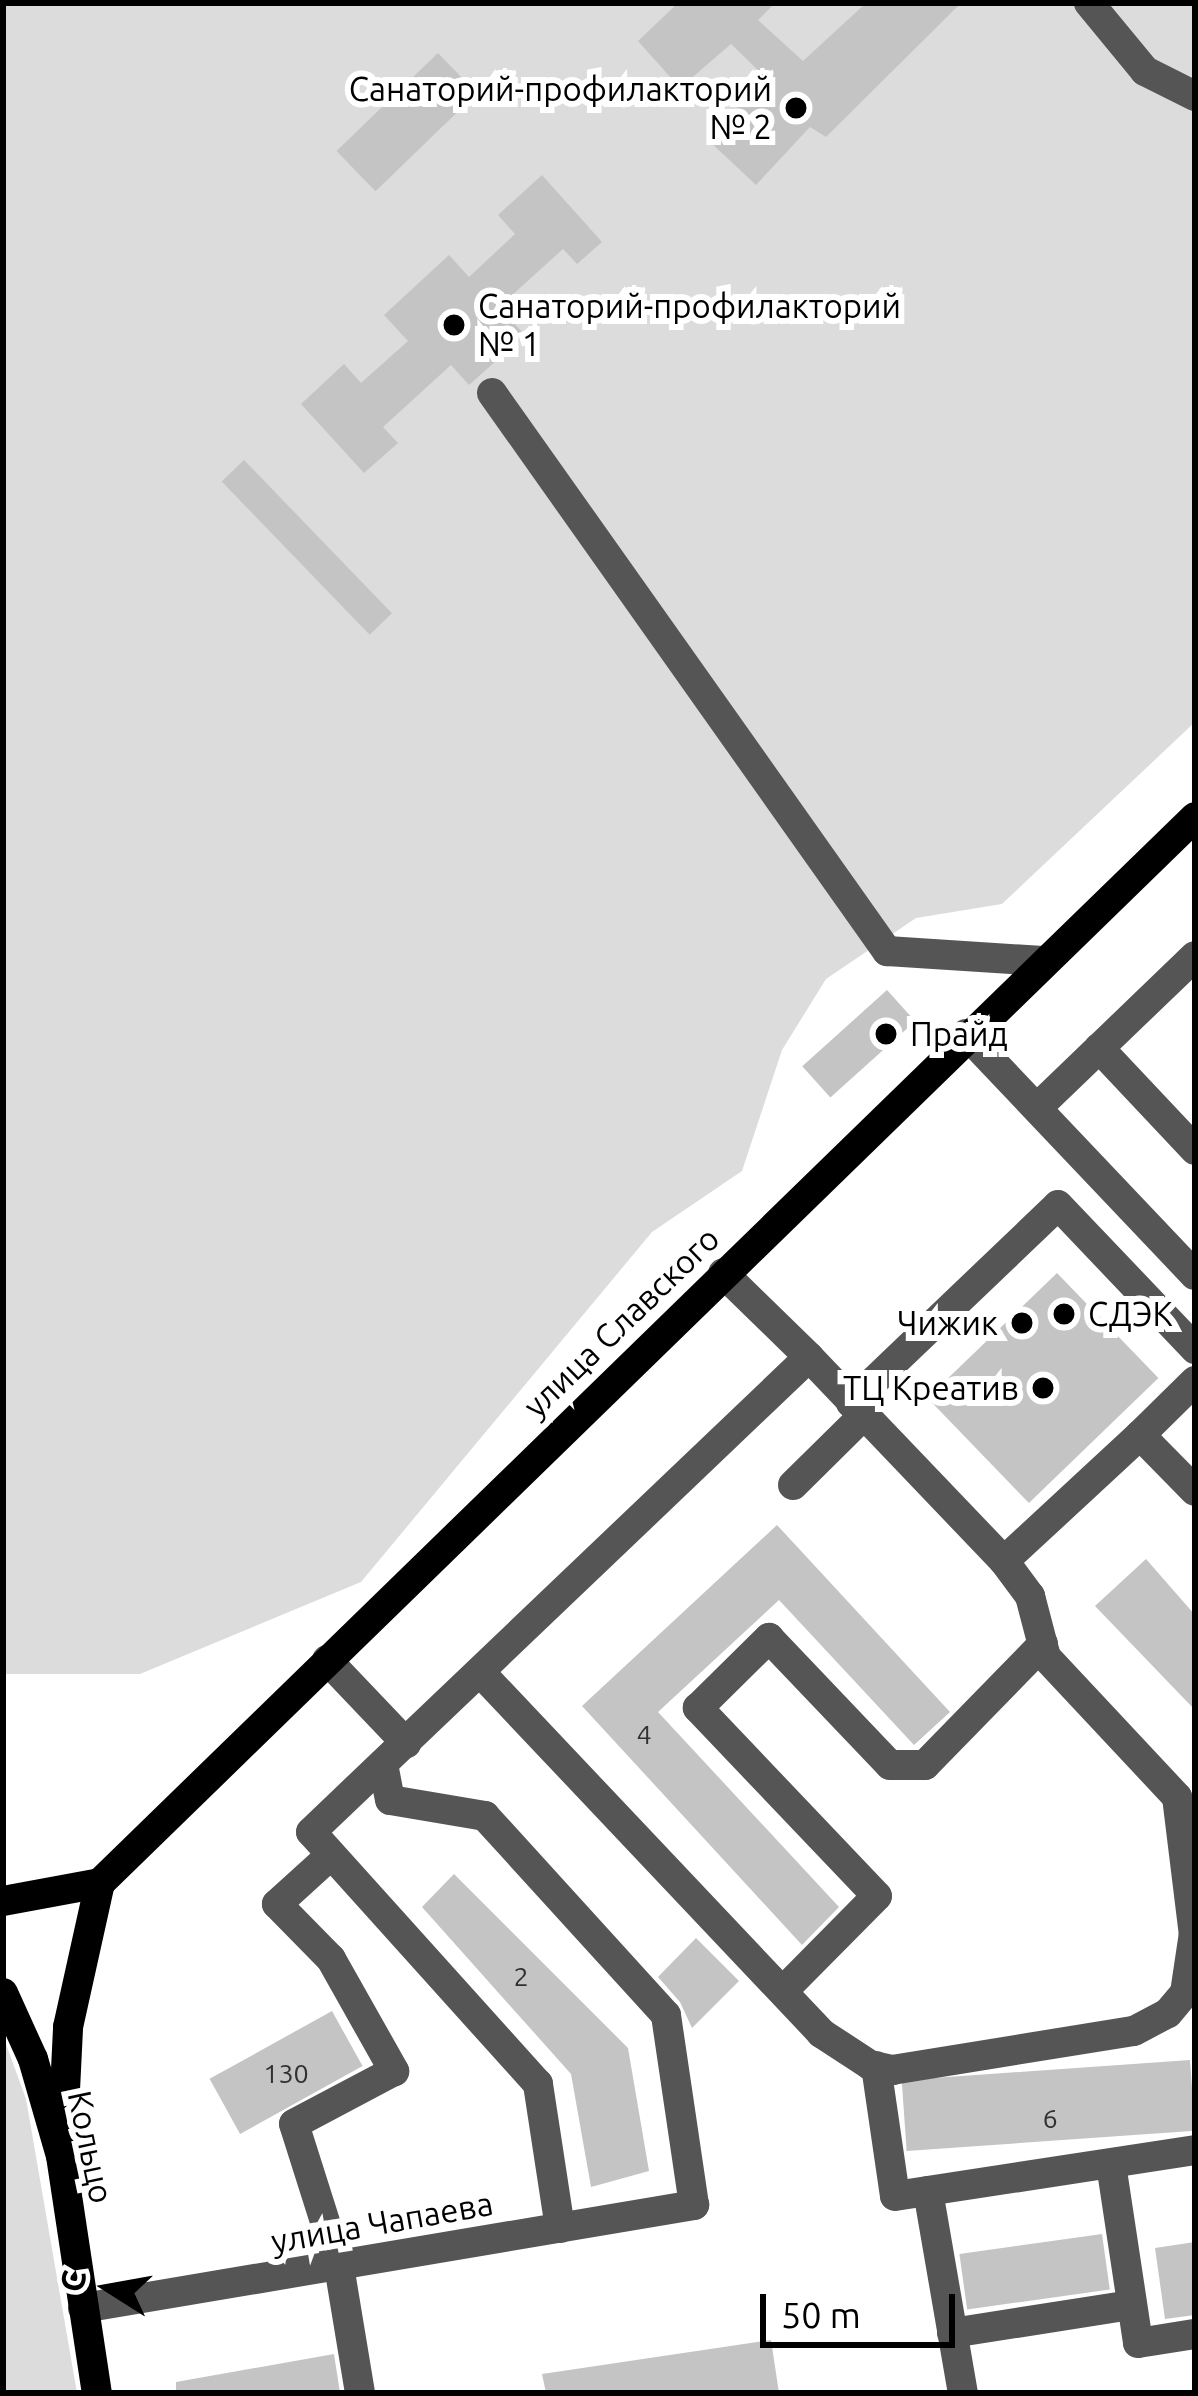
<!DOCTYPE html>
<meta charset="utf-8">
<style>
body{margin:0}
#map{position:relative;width:1198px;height:2396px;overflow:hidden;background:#fff;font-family:Ubuntu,sans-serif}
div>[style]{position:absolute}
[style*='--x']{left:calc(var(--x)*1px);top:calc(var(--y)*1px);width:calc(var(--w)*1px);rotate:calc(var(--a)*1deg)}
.green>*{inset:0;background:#dcdcdc}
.building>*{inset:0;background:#c4c4c4;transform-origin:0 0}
.minor>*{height:30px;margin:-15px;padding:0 15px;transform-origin:15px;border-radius:15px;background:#555}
.major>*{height:30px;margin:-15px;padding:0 15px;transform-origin:15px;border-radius:15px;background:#000}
.dots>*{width:33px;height:33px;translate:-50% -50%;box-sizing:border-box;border:6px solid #fff;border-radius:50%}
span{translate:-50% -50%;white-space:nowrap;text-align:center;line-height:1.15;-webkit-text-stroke:12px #fff;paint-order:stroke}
.number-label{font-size:27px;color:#313131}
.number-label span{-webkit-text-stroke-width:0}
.poi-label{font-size:33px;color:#000}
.right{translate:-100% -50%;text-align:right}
.left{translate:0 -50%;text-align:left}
.street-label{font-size:33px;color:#000}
.frame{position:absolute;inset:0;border:6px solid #000;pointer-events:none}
.north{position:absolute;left:48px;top:2228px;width:120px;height:120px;-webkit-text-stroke:9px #fff;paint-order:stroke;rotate:281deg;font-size:33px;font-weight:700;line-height:48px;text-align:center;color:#000}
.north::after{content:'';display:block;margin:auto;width:42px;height:54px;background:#000;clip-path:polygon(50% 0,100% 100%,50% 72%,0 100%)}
.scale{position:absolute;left:760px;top:2294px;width:195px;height:54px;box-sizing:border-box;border:6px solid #000;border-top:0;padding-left:15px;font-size:36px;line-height:42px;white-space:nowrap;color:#000;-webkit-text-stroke:9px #fff;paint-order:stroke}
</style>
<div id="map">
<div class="green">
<div style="clip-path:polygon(3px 3px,1195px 3px,1195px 722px,1002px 904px,916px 918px,826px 979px,782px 1050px,742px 1171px,652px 1232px,361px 1582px,140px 1674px,3px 1674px)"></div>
<div style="clip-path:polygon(3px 2036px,26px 2099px,77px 2393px,3px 2393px)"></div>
</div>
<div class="building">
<div style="clip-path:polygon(678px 3px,775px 3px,758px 20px,803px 61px,866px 3px,961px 3px,826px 137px,810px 127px,756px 185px,707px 139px,766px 78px,731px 44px,680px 88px,638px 41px)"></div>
<div style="left:438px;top:53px;width:56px;height:141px;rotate:46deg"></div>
<div style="clip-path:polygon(542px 175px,602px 242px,577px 264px,563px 249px,499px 307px,525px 335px,469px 385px,451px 365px,383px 427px,398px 443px,364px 473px,301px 404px,344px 364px,361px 383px,408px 341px,384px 315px,449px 255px,469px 277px,515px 234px,498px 215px)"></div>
<div style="left:244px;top:460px;width:213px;height:31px;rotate:46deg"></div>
<div style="left:887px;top:990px;width:42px;height:114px;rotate:48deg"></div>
<div style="left:1057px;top:1273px;width:146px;height:180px;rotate:46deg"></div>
<div style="clip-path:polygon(777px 1525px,950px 1712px,914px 1745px,779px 1600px,658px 1712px,839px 1907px,802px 1945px,582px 1706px)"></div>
<div style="clip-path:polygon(1146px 1559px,1195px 1615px,1195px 1710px,1095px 1606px)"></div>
<div style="clip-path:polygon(454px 1874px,628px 2048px,649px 2171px,591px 2187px,571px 2074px,422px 1907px)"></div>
<div style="clip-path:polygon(696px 1938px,739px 1981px,692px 2028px,680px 2002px,658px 1977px)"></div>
<div style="left:332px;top:2011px;width:63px;height:140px;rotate:61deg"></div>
<div style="left:1190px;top:2060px;width:71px;height:289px;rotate:86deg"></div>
<div style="left:1102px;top:2234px;width:56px;height:144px;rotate:82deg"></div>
<div style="clip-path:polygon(1195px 2242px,1195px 2315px,1165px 2319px,1155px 2248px)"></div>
<div style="clip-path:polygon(771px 2340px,779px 2393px,546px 2393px,542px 2374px)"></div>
<div style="clip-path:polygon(334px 2354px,340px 2393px,176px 2393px,176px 2382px)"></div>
</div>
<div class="minor">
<div style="--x:1089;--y:3;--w:88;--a:50.5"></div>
<div style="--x:1145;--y:71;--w:56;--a:26.6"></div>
<div style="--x:492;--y:393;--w:684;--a:54.71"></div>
<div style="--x:887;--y:951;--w:156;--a:3.7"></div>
<div style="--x:966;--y:1034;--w:332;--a:46.5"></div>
<div style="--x:1099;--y:1048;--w:140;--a:46.7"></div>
<div style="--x:1037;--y:1108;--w:219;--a:-43.9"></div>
<div style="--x:809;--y:1357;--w:282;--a:46.3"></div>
<div style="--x:1004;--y:1561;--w:44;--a:53.4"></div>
<div style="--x:1030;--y:1596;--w:63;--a:75.3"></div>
<div style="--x:1046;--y:1657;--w:192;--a:46.9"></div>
<div style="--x:1177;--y:1797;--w:147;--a:83"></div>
<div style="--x:1195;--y:1381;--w:77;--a:135.5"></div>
<div style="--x:1140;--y:1435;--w:78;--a:45.5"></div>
<div style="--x:851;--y:1403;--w:286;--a:-43.7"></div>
<div style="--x:1058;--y:1205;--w:199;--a:46.4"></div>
<div style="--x:793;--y:1485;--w:98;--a:-44.6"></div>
<div style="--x:1004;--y:1561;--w:185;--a:-42.8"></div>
<div style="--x:327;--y:1660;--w:115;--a:46.4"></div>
<div style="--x:480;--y:1672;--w:497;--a:46.6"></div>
<div style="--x:821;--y:2033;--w:59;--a:33.1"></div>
<div style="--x:870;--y:2065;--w:23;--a:13"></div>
<div style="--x:892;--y:2070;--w:245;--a:-9.2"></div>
<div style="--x:1134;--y:2031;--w:38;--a:-28"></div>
<div style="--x:1168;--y:2013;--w:26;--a:-50"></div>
<div style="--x:1185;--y:1993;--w:61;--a:-81.5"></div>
<div style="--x:331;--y:1855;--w:73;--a:137.8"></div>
<div style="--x:277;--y:1904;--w:77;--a:45.5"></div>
<div style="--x:331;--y:1959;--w:129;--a:60.6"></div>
<div style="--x:394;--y:2071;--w:113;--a:152.1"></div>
<div style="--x:294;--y:2124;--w:149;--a:72.4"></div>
<div style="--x:339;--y:2266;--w:129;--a:80.6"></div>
<div style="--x:784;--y:1990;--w:132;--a:-45.3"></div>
<div style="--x:877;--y:1896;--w:260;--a:-133.6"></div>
<div style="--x:698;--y:1708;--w:100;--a:-44.6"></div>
<div style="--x:769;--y:1638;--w:175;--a:46.4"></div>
<div style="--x:890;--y:1765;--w:35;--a:0"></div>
<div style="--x:925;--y:1765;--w:169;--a:-45.7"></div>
<div style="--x:876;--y:2066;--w:131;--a:81.7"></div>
<div style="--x:895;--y:2196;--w:304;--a:-8.7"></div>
<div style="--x:1111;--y:2164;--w:181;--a:81.4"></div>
<div style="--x:1138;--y:2343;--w:58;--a:-9"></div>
<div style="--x:928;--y:2191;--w:205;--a:80.2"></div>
<div style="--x:560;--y:2228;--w:146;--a:-98.7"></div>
<div style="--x:538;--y:2084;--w:339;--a:-132"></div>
<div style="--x:311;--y:1832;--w:688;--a:-43.65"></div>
<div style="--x:809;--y:1357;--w:120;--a:-135.7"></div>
<div style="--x:83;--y:2308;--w:620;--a:-9.57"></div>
<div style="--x:694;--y:2205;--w:192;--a:-98.4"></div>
<div style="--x:666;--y:2015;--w:269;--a:-132.3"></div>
<div style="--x:485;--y:1816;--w:96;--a:-170.4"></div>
<div style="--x:390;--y:1800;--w:37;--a:-101"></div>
<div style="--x:952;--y:2333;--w:181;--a:-8.9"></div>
</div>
<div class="major">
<div style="--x:100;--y:1883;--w:1528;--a:-44.23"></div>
<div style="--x:3;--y:1901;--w:99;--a:-10.5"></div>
<div style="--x:3;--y:1993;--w:72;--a:65.6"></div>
<div style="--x:33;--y:2059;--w:101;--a:73.9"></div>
<div style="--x:61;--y:2156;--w:240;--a:81.4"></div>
<div style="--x:63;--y:2131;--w:104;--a:-87.2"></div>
<div style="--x:68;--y:2027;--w:148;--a:-77.5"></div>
</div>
<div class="dots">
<div style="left:796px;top:108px;background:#000"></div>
<div style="left:454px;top:325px;background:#000"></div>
<div style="left:886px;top:1034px;background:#000"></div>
<div style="left:1064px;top:1314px;background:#000"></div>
<div style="left:1022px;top:1323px;background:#000"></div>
<div style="left:1043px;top:1388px;background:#000"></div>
</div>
<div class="number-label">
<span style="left:644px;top:1735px">4</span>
<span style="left:521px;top:1977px">2</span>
<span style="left:286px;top:2074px">130</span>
<span style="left:1050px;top:2119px">6</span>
</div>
<div class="poi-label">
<span class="right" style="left:772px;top:108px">Санаторий-профилакторий<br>№ 2</span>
<span class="left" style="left:478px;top:325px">Санаторий-профилакторий<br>№ 1</span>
<span class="left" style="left:910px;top:1034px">Прайд</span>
<span class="left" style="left:1088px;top:1314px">СДЭК</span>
<span class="right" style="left:998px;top:1323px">Чижик</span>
<span class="right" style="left:1019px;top:1388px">ТЦ Креатив</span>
</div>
<div class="street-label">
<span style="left:621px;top:1322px;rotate:-44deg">улица Славского</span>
<span style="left:91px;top:2147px;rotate:78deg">Кольцо</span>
<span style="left:382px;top:2222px;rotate:-10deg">улица Чапаева</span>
</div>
<div class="frame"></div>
<div class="north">С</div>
<div class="scale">50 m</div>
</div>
